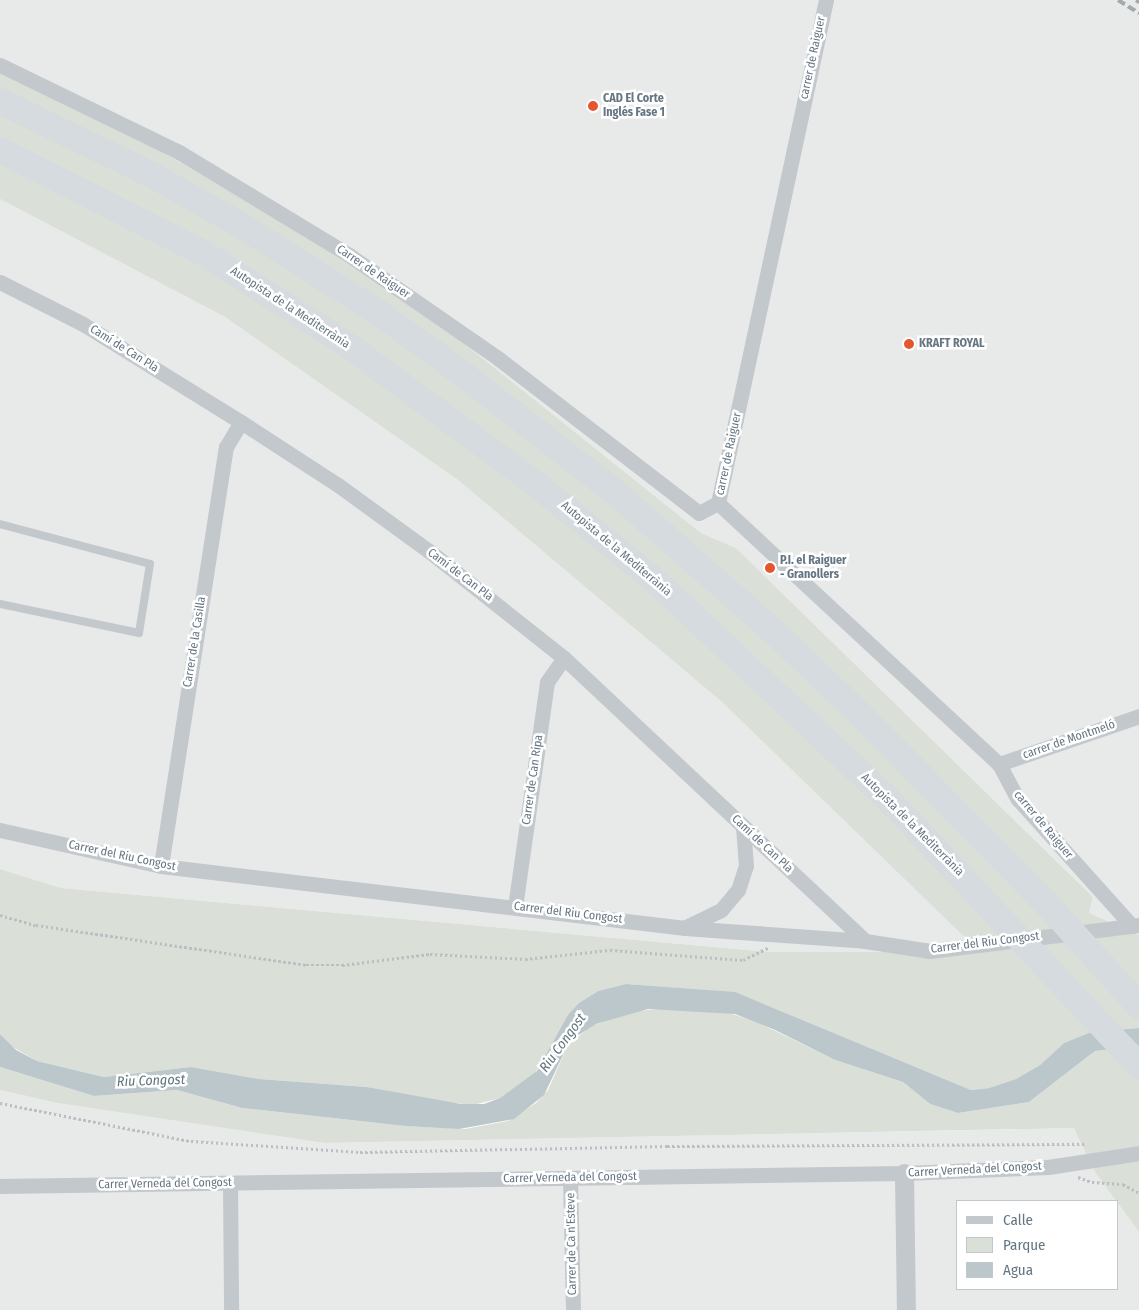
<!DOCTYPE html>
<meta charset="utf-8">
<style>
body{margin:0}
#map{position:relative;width:1139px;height:1310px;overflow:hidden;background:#fafaf8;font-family:"Fira Sans Condensed",sans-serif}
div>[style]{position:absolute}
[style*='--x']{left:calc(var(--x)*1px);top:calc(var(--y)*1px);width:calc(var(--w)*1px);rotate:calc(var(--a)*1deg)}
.built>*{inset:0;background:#e8e9e9}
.green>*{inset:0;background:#dadfd7}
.water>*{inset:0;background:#bbc7cb}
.path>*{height:2.5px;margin-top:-1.25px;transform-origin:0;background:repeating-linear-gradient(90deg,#bbbfc2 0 2.5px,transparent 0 5px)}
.service>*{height:8px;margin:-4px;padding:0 4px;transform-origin:4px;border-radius:4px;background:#c3c8cc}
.minor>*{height:15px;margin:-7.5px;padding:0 7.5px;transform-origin:7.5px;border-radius:7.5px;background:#c3c8cc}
.tertiary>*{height:19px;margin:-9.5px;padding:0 9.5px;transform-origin:9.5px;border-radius:9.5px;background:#c3c8cc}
.motorway>*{height:26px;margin:-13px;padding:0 13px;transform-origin:13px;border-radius:13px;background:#d6dbdf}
.rail>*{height:4px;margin-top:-2px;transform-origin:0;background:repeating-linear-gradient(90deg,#a2aab0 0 8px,transparent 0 12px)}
.dots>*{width:14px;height:14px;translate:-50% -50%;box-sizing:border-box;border:2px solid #fff;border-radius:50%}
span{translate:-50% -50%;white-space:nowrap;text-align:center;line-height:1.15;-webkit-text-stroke:5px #fff;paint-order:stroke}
.street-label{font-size:12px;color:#657683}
.poi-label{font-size:12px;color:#657683;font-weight:700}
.left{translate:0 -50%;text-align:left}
.water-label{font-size:14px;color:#60757c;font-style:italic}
.legend{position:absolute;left:956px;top:1200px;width:162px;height:90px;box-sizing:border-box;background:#fff;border:1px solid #c1c8cd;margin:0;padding:6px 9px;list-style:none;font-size:15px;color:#657683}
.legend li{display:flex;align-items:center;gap:10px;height:25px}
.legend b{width:25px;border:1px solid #c1c8cd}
</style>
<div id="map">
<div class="built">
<div style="clip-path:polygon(0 0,1139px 0,1139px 935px,1089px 913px,1093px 897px,736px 548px,701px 533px,466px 345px,0 73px)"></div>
<div style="clip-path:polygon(0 199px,225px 317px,458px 480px,722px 702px,981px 952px,769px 952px,61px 888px,0 869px)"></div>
<div style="clip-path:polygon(0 1090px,57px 1103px,324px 1143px,1075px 1128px,1095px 1172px,1117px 1201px,958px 1201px,958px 1289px,1118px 1289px,1118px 1203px,1139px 1232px,1139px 1310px,0 1310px)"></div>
</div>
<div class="green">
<div style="clip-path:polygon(0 73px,150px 145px,308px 236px,466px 345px,701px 533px,736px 548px,1093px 897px,1089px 913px,1139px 935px,1139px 1028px,1091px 1032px,1064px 1043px,1040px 1065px,1016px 1079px,989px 1088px,971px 1090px,754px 1000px,717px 991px,626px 984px,598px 991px,579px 1003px,533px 1076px,500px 1098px,473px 1105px,436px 1101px,367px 1087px,259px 1079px,191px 1067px,104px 1077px,37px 1061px,11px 1046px,0 1034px,0 869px,61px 888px,769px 952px,980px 952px,722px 702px,458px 480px,225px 317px,0 199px)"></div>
<div style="clip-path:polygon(673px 1008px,729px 1013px,757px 1022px,835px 1060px,903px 1082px,930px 1104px,958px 1113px,1029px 1102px,1095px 1051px,1139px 1046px,1139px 1232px,1095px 1172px,1074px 1128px,324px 1143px,57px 1103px,0 1090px,0 1067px,94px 1096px,177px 1090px,242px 1108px,405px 1126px,465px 1129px,508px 1121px,536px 1103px,548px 1090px,568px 1045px,591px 1026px,636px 1011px)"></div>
</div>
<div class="water">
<div style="clip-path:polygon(626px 984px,735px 992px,971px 1090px,989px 1088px,1016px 1079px,1040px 1065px,1064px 1043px,1091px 1032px,1139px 1028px,1139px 1046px,1095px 1051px,1029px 1102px,958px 1113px,930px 1104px,903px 1082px,835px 1060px,773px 1029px,735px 1014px,648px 1009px,596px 1024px,577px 1036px,565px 1051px,544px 1095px,514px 1119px,459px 1129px,405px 1126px,242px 1108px,177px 1090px,94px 1096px,0 1067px,0 1034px,16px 1050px,37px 1061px,104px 1077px,191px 1067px,259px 1079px,367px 1087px,461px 1104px,484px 1104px,500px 1098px,537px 1071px,568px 1015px,579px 1003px,598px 991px)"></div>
</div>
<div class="path">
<div style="--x:0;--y:915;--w:37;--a:16"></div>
<div style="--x:36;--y:925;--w:273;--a:8.4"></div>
<div style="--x:306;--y:965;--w:36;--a:0"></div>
<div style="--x:342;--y:965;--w:89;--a:-7.1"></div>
<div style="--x:430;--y:954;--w:95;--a:3"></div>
<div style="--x:525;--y:959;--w:85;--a:-6"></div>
<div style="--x:610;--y:950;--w:133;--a:4.3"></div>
<div style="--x:743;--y:960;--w:28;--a:-26"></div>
<div style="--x:0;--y:1103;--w:195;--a:11.3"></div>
<div style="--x:191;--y:1141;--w:169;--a:3.7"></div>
<div style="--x:360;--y:1152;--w:307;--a:-1.1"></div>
<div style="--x:667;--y:1146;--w:420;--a:-0.3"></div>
<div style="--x:1078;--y:1177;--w:15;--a:20"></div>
<div style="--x:1092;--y:1182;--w:31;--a:4"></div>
<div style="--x:1123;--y:1184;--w:18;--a:29"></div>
</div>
<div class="service">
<div style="--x:0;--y:524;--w:155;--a:14.9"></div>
<div style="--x:150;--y:564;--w:70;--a:99.1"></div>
<div style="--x:139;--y:633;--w:142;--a:-168.2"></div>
</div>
<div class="minor">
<div style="--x:826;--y:0;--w:514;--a:102.12"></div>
<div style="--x:718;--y:503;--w:384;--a:42.9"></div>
<div style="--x:999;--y:764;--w:40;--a:62"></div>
<div style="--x:1018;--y:799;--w:171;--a:48.1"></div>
<div style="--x:0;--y:65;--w:199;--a:25.9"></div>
<div style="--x:179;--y:152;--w:199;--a:31.2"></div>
<div style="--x:349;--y:255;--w:183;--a:34.7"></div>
<div style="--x:499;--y:359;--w:252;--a:37.6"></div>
<div style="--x:699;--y:513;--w:21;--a:-28"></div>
<div style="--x:0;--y:282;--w:93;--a:26.8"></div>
<div style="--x:83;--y:324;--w:186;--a:31.8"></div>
<div style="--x:241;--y:422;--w:116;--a:33"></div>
<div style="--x:338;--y:485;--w:112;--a:36"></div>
<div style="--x:429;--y:551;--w:172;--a:38.4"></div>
<div style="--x:564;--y:658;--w:413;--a:43.2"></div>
<div style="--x:999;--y:764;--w:148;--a:-18.9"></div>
<div style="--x:0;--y:830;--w:165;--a:12.6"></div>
<div style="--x:161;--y:866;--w:528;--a:6.75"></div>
<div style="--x:685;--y:928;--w:180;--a:4.1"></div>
<div style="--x:865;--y:941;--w:66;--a:8.7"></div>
<div style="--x:930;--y:951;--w:211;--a:-7.1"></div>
<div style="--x:161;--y:866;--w:424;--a:-81.2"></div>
<div style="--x:226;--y:447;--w:29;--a:-59"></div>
<div style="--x:515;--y:907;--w:227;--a:-81.9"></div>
<div style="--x:547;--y:682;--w:29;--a:-55"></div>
<div style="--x:686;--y:927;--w:39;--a:-26"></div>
<div style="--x:721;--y:910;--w:26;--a:-50"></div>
<div style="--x:738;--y:890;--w:25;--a:-72"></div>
<div style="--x:746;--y:866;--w:40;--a:-94.3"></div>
<div style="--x:570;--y:1178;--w:132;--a:88.7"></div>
<div style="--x:230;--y:1183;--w:127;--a:89.5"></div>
<div style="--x:0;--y:1186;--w:904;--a:-0.82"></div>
<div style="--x:904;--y:1173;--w:144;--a:-2.4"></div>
<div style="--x:1048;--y:1167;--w:92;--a:-8.7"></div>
</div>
<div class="tertiary">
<div style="--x:904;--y:1173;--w:137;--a:89.2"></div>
</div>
<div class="motorway">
<div style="--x:0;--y:101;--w:169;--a:26"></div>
<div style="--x:152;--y:175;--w:100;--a:29.4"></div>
<div style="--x:239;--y:224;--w:159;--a:32.4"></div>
<div style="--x:373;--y:309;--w:96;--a:35.7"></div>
<div style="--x:451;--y:365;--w:207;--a:37.8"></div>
<div style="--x:615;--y:492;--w:209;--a:41.3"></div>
<div style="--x:772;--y:630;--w:124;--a:43.7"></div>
<div style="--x:862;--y:716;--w:262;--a:45.5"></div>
<div style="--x:1046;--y:903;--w:139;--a:47.9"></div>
<div style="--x:0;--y:150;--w:230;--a:26.9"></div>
<div style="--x:205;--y:254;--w:169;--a:32.5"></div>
<div style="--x:348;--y:345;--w:240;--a:36.5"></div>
<div style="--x:541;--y:488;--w:152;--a:39.1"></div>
<div style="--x:659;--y:584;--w:310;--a:43.2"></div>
<div style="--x:885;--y:796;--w:371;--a:46.7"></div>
</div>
<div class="rail">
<div style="--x:1118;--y:0;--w:25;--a:32"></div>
<div style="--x:1136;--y:0;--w:4;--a:34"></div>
</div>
<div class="dots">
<div style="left:593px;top:106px;background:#e4572e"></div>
<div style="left:909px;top:344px;background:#e4572e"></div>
<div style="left:770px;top:568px;background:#e4572e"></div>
</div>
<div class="street-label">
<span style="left:813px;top:58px;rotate:-78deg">carrer de Raiguer</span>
<span style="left:373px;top:272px;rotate:34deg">Carrer de Raiguer</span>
<span style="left:290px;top:308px;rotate:33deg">Autopista de la Mediterrània</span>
<span style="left:124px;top:349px;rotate:32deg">Camí de Can Pla</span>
<span style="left:729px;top:454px;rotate:-78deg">carrer de Raiguer</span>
<span style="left:616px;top:549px;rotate:40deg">Autopista de la Mediterrània</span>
<span style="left:460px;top:575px;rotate:37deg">Camí de Can Pla</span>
<span style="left:195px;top:642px;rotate:-81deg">Carrer de la Casilla</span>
<span style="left:1069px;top:740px;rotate:-19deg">carrer de Montmeló</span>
<span style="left:533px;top:780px;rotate:-82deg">Carrer de Can Ripa</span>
<span style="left:912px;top:825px;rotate:45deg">Autopista de la Mediterrània</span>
<span style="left:1043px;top:825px;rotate:50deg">carrer de Raiguer</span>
<span style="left:762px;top:844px;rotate:43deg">Camí de Can Pla</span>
<span style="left:122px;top:856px;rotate:12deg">Carrer del Riu Congost</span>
<span style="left:568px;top:913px;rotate:7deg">Carrer del Riu Congost</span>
<span style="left:985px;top:943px;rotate:-7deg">Carrer del Riu Congost</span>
<span style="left:975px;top:1170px;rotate:-3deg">Carrer Verneda del Congost</span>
<span style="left:570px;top:1178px;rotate:-1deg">Carrer Verneda del Congost</span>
<span style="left:165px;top:1184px;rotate:-1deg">Carrer Verneda del Congost</span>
<span style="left:572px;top:1244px;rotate:-91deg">Carrer de Ca n'Esteve</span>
</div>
<div class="poi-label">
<span class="left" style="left:603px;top:106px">CAD El Corte<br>Inglés Fase 1</span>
<span class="left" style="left:919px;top:344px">KRAFT ROYAL</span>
<span class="left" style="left:780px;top:568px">P.I. el Raiguer<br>- Granollers</span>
</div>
<div class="water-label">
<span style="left:563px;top:1043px;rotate:-54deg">Riu Congost</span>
<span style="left:151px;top:1081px;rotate:-2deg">Riu Congost</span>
</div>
<ul class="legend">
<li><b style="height:6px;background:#c3c8cc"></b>Calle</li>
<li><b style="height:14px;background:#dadfd7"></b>Parque</li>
<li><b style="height:14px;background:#bbc7cb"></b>Agua</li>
</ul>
</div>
